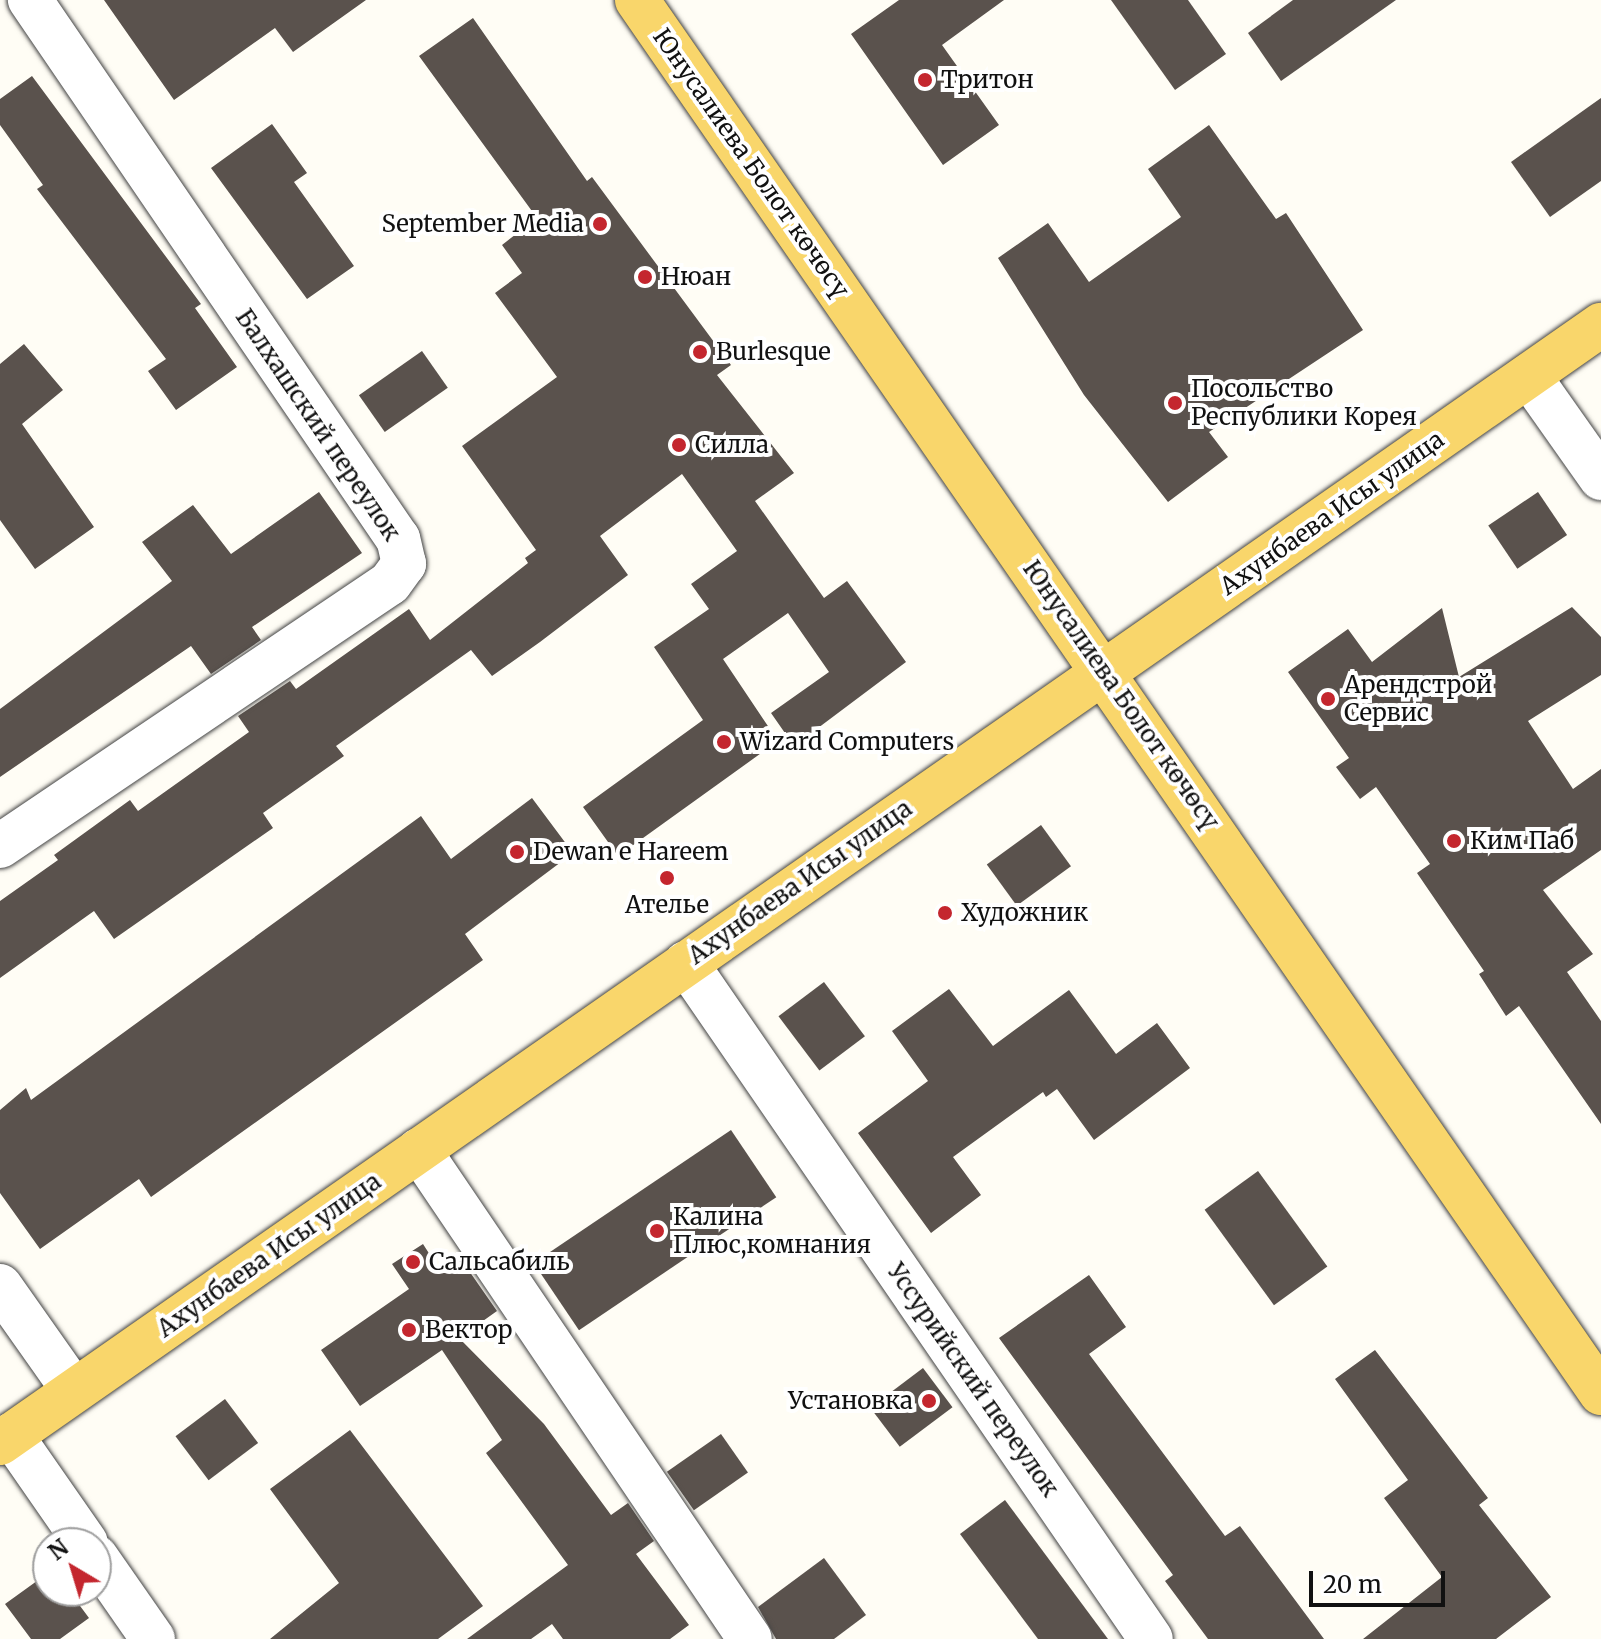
<!DOCTYPE html>
<meta charset="utf-8">
<style>
body{margin:0}
#map{position:relative;width:1601px;height:1639px;overflow:hidden;background:#fffdf5;font-family:Merriweather,serif}
div>[style]{position:absolute}
[style*='--x']{left:calc(var(--x)*1px);top:calc(var(--y)*1px);width:calc(var(--w)*1px);rotate:calc(var(--a)*1deg)}
.building>*{inset:0;background:#5a524d;transform-origin:0 0}
.roads{filter:drop-shadow(0 0 2px #444) drop-shadow(0 0 2px #444)}
.street>*{height:44px;margin:-22px;padding:0 22px;transform-origin:22px;border-radius:22px;background:#fff}
.primary>*{height:44px;margin:-22px;padding:0 22px;transform-origin:22px;border-radius:22px;background:#f9d66b}
.dots>*{width:22px;height:22px;translate:-50% -50%;box-sizing:border-box;border:4px solid #fff;border-radius:50%}
span{translate:-50% -50%;white-space:nowrap;text-align:center;line-height:1.15;-webkit-text-stroke:8px #fff;paint-order:stroke}
.poi-label{font-size:24px;color:#111}
.left{translate:0 -50%;text-align:left}
.right{translate:-100% -50%;text-align:right}
.street-label{font-size:24px;color:#111}
.north{position:absolute;left:32px;top:1527px;width:80px;height:80px;box-sizing:border-box;background:#fff;border:2px solid #a0a0a0;border-radius:50%;rotate:322deg;font-size:22px;font-weight:700;line-height:32px;text-align:center;color:#111}
.north::after{content:'';display:block;margin:auto;width:28px;height:36px;background:#c4262e;clip-path:polygon(50% 0,100% 100%,50% 72%,0 100%)}
.scale{position:absolute;left:1309px;top:1571px;width:136px;height:36px;box-sizing:border-box;border:4px solid #111;border-top:0;padding-left:10px;font-size:24px;line-height:28px;white-space:nowrap;color:#111;-webkit-text-stroke:6px #fff;paint-order:stroke}
</style>
<div id="map">
<div class="building">
<div style="clip-path:polygon(104px 0,366px 0,293px 52px,275px 28px,174px 100px)"></div>
<div style="clip-path:polygon(899px 0,1004px 0,942px 45px,999px 125px,943px 165px,851px 34px)"></div>
<div style="clip-path:polygon(1111px 0,1188px 0,1226px 54px,1175px 90px)"></div>
<div style="clip-path:polygon(1293px 0,1396px 0,1281px 81px,1248px 33px)"></div>
<div style="clip-path:polygon(473px 18px,587px 181px,592px 177px,731px 365px,717px 375px,794px 473px,755px 501px,824px 598px,847px 581px,906px 662px,794px 746px,771px 713px,829px 672px,788px 613px,723px 659px,778px 741px,618px 856px,583px 807px,703px 720px,654px 647px,709px 609px,691px 584px,737px 551px,682px 474px,600px 536px,628px 575px,540px 642px,492px 676px,471px 650px,336px 746px,344px 756px,263px 813px,273px 828px,114px 939px,94px 911px,0 978px,0 901px,58px 860px,54px 855px,130px 800px,138px 811px,249px 732px,238px 716px,290px 681px,296px 689px,409px 609px,430px 640px,528px 563px,525px 558px,536px 550px,462px 446px,557px 377px,495px 293px,522px 273px,502px 245px,537px 218px,419px 56px)"></div>
<div style="clip-path:polygon(32px 76px,201px 304px,195px 308px,237px 367px,176px 410px,148px 371px,166px 359px,37px 189px,43px 185px,0 125px,0 99px)"></div>
<div style="clip-path:polygon(1601px 98px,1601px 181px,1550px 217px,1511px 162px)"></div>
<div style="clip-path:polygon(272px 124px,307px 173px,294px 182px,354px 266px,307px 299px,211px 168px)"></div>
<div style="clip-path:polygon(1209px 125px,1276px 219px,1286px 213px,1363px 330px,1209px 432px,1228px 457px,1168px 502px,1084px 395px,998px 258px,1048px 223px,1089px 282px,1181px 217px,1148px 169px)"></div>
<div style="clip-path:polygon(24px 344px,63px 390px,22px 424px,94px 527px,35px 569px,0 520px,0 364px)"></div>
<div style="left:422px;top:351px;width:45px;height:77px;rotate:55deg"></div>
<div style="clip-path:polygon(319px 492px,362px 553px,252px 627px,261px 640px,211px 674px,191px 646px,0 777px,0 709px,172px 581px,142px 542px,193px 505px,231px 554px)"></div>
<div style="left:1538px;top:492px;width:52px;height:60px;rotate:56deg"></div>
<div style="clip-path:polygon(1572px 607px,1601px 637px,1601px 675px,1528px 721px,1573px 789px,1601px 769px,1601px 850px,1543px 890px,1593px 954px,1567px 972px,1601px 1021px,1601px 1124px,1519px 1006px,1506px 1016px,1479px 974px,1484px 971px,1417px 873px,1430px 864px,1376px 787px,1360px 799px,1336px 767px,1349px 758px,1288px 672px,1348px 629px,1372px 662px,1442px 608px,1459px 677px)"></div>
<div style="clip-path:polygon(532px 798px,573px 853px,465px 934px,483px 960px,151px 1197px,139px 1179px,40px 1249px,0 1193px,0 1110px,26px 1088px,31px 1100px,421px 816px,451px 859px)"></div>
<div style="left:1041px;top:825px;width:51px;height:67px;rotate:54deg"></div>
<div style="left:824px;top:982px;width:68px;height:57px;rotate:53deg"></div>
<div style="clip-path:polygon(949px 989px,993px 1046px,1069px 990px,1116px 1054px,1157px 1023px,1190px 1068px,1094px 1140px,1057px 1089px,1046px 1097px,1043px 1092px,953px 1157px,981px 1195px,931px 1233px,858px 1133px,928px 1081px,892px 1031px)"></div>
<div style="left:731px;top:1130px;width:81px;height:238px;rotate:56deg"></div>
<div style="left:1258px;top:1171px;width:118px;height:66px;rotate:54deg"></div>
<div style="clip-path:polygon(423px 1244px,439px 1269px,458px 1255px,497px 1311px,459px 1338px,544px 1424px,611px 1515px,628px 1503px,654px 1541px,636px 1554px,689px 1625px,670px 1639px,563px 1639px,552px 1624px,531px 1639px,467px 1639px,568px 1565px,486px 1453px,502px 1440px,442px 1350px,360px 1406px,321px 1350px,409px 1289px,392px 1264px)"></div>
<div style="clip-path:polygon(1089px 1275px,1126px 1327px,1089px 1354px,1225px 1536px,1240px 1526px,1324px 1639px,1208px 1639px,1165px 1581px,1173px 1575px,999px 1338px)"></div>
<div style="clip-path:polygon(1375px 1350px,1488px 1498px,1479px 1505px,1551px 1597px,1496px 1639px,1363px 1639px,1442px 1577px,1384px 1498px,1408px 1480px,1335px 1379px)"></div>
<div style="left:923px;top:1368px;width:49px;height:66px;rotate:53deg"></div>
<div style="left:225px;top:1399px;width:55px;height:62px;rotate:53deg"></div>
<div style="clip-path:polygon(350px 1430px,483px 1606px,438px 1639px,270px 1639px,339px 1583px,270px 1489px)"></div>
<div style="left:721px;top:1434px;width:47px;height:66px;rotate:55deg"></div>
<div style="clip-path:polygon(1005px 1500px,1108px 1639px,1038px 1639px,960px 1534px)"></div>
<div style="clip-path:polygon(824px 1558px,866px 1615px,834px 1639px,776px 1639px,758px 1607px)"></div>
<div style="clip-path:polygon(48px 1573px,48px 1591px,69px 1591px,89px 1618px,60px 1639px,31px 1639px,5px 1604px)"></div>
</div>
<div class="roads">
<div class="street">
<div style="--x:1529;--y:376;--w:125;--a:54.8"></div>
<div style="--x:0;--y:846;--w:470;--a:-34"></div>
<div style="--x:390;--y:583;--w:24;--a:-54"></div>
<div style="--x:404;--y:564;--w:26;--a:-103"></div>
<div style="--x:398;--y:539;--w:653;--a:-124.32"></div>
<div style="--x:686;--y:963;--w:820;--a:55.48"></div>
<div style="--x:419;--y:1150;--w:590;--a:55.91"></div>
<div style="--x:0;--y:1286;--w:128;--a:54.8"></div>
<div style="--x:11;--y:1435;--w:131;--a:55.2"></div>
<div style="--x:96;--y:1557;--w:100;--a:55.2"></div>
</div>
<div class="primary">
<div style="--x:637;--y:0;--w:1694;--a:55.32"></div>
<div style="--x:0;--y:1443;--w:1953;--a:-34.93"></div>
</div>
</div>
<div class="dots">
<div style="left:925px;top:80px;background:#c4262e"></div>
<div style="left:600px;top:224px;background:#c4262e"></div>
<div style="left:645px;top:277px;background:#c4262e"></div>
<div style="left:700px;top:352px;background:#c4262e"></div>
<div style="left:1175px;top:403px;background:#c4262e"></div>
<div style="left:679px;top:445px;background:#c4262e"></div>
<div style="left:1328px;top:699px;background:#c4262e"></div>
<div style="left:724px;top:742px;background:#c4262e"></div>
<div style="left:1454px;top:841px;background:#c4262e"></div>
<div style="left:517px;top:852px;background:#c4262e"></div>
<div style="left:667px;top:878px;background:#c4262e"></div>
<div style="left:945px;top:913px;background:#c4262e"></div>
<div style="left:657px;top:1231px;background:#c4262e"></div>
<div style="left:413px;top:1262px;background:#c4262e"></div>
<div style="left:409px;top:1330px;background:#c4262e"></div>
<div style="left:929px;top:1401px;background:#c4262e"></div>
</div>
<div class="poi-label">
<span class="left" style="left:941px;top:80px">Тритон</span>
<span class="right" style="left:584px;top:224px">September Media</span>
<span class="left" style="left:661px;top:277px">Нюан</span>
<span class="left" style="left:716px;top:352px">Burlesque</span>
<span class="left" style="left:1191px;top:403px">Посольство<br>Республики Корея</span>
<span class="left" style="left:695px;top:445px">Силла</span>
<span class="left" style="left:1344px;top:699px">Арендстрой<br>Сервис</span>
<span class="left" style="left:740px;top:742px">Wizard Computers</span>
<span class="left" style="left:1470px;top:841px">Ким Паб</span>
<span class="left" style="left:533px;top:852px">Dewan e Hareem</span>
<span style="left:667px;top:905px">Ателье</span>
<span class="left" style="left:961px;top:913px">Художник</span>
<span class="left" style="left:673px;top:1231px">Калина<br>Плюс,комнания</span>
<span class="left" style="left:429px;top:1262px">Сальсабиль</span>
<span class="left" style="left:425px;top:1330px">Вектор</span>
<span class="right" style="left:913px;top:1401px">Установка</span>
</div>
<div class="street-label">
<span style="left:751px;top:163px;rotate:55deg">Юнусалиева Болот көчөсү</span>
<span style="left:318px;top:425px;rotate:56deg">Балхашский переулок</span>
<span style="left:1332px;top:513px;rotate:-35deg">Ахунбаева Исы улица</span>
<span style="left:1121px;top:695px;rotate:55deg">Юнусалиева Болот көчөсү</span>
<span style="left:800px;top:882px;rotate:-35deg">Ахунбаева Исы улица</span>
<span style="left:269px;top:1255px;rotate:-35deg">Ахунбаева Исы улица</span>
<span style="left:973px;top:1380px;rotate:55deg">Уссурийский переулок</span>
</div>
<div class="north">N</div>
<div class="scale">20 m</div>
</div>
